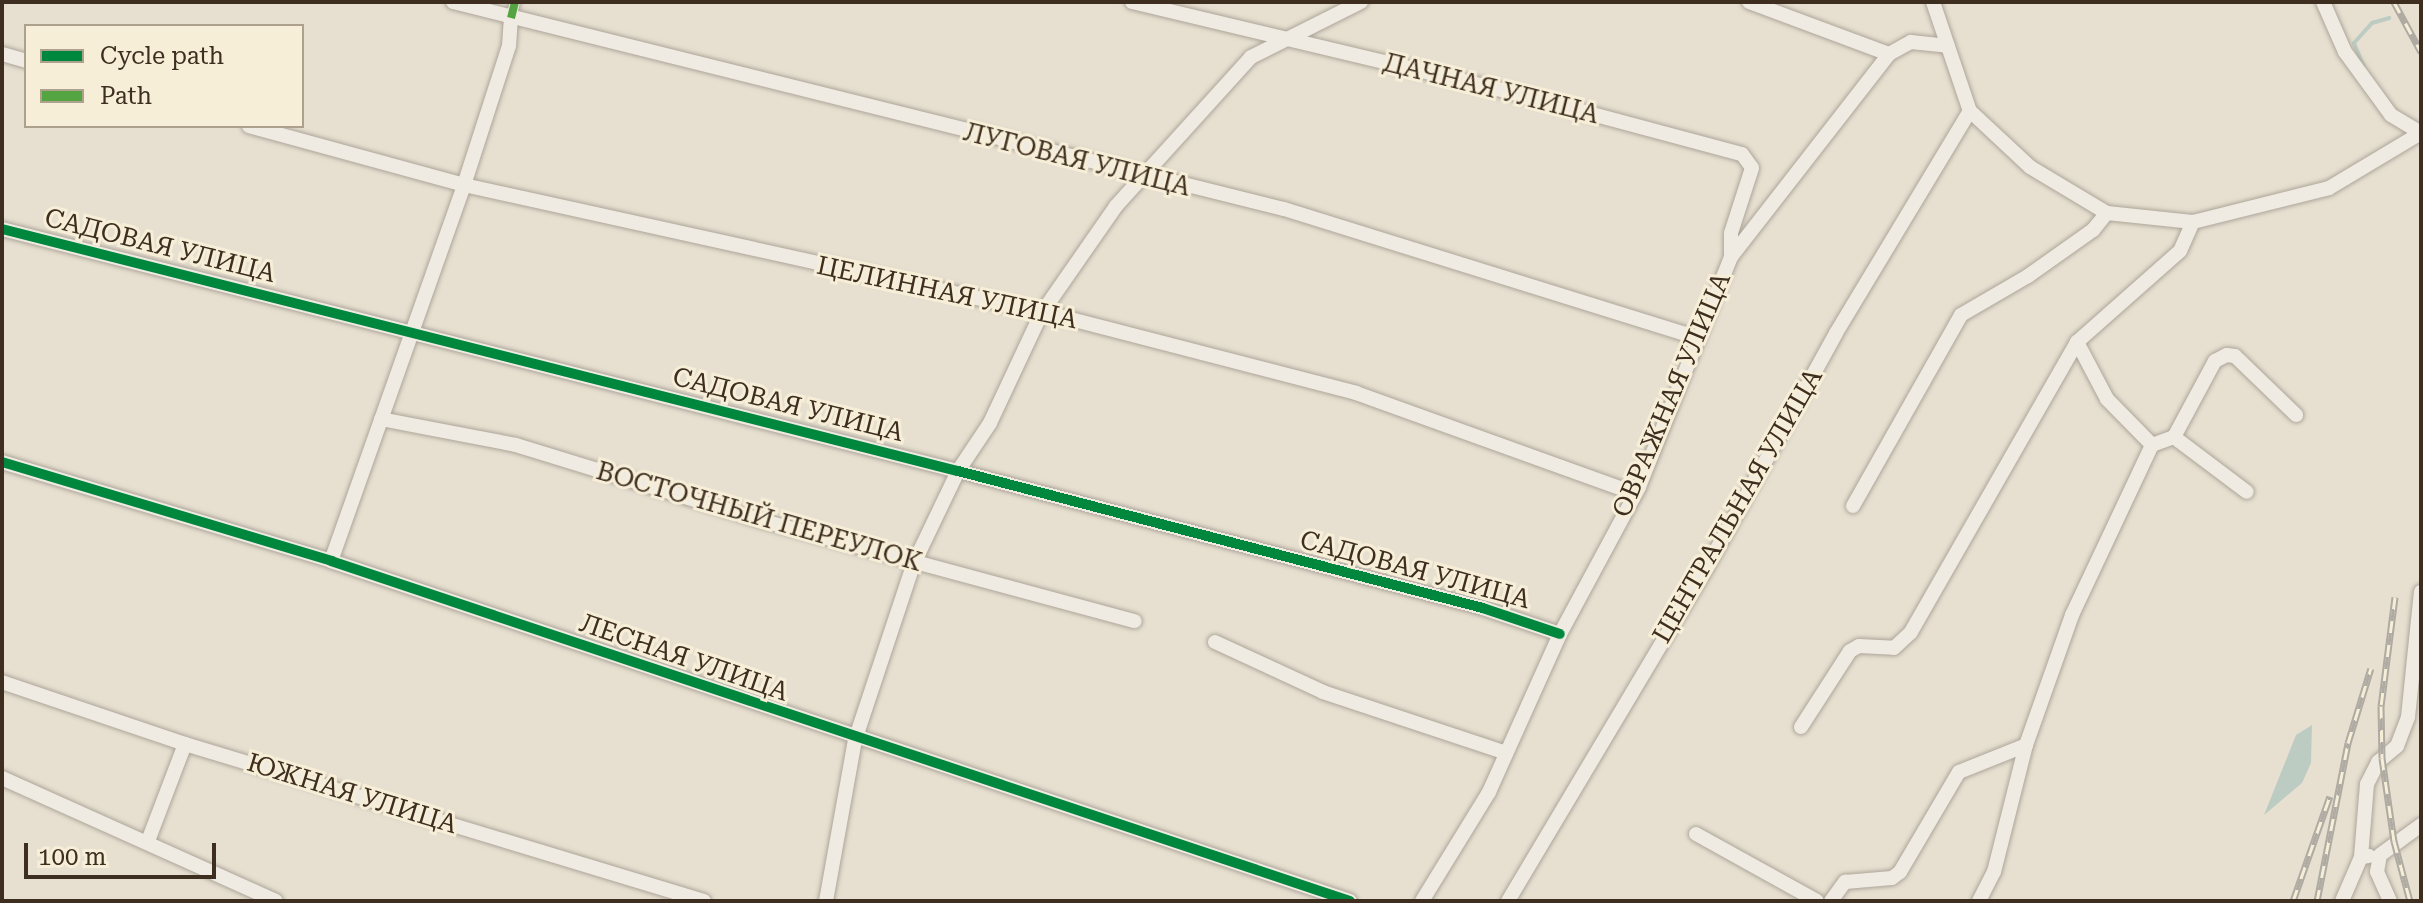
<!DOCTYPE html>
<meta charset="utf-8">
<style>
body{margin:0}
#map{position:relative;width:2423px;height:903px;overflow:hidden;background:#e7e0d1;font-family:"Roboto Serif",serif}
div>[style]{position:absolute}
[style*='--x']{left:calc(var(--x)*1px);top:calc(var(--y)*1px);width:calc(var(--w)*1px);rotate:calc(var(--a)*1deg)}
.water>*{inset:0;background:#bcccc2}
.stream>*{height:4px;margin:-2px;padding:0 2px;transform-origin:2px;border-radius:2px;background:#bcccc2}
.roads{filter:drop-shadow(0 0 2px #ada599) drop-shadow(0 0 2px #ada599)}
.pedestrian>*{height:10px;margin:-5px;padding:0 5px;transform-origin:5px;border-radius:5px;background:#efebe3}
.minor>*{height:14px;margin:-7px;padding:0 7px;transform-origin:7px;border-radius:7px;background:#efebe3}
.rail>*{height:7px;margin-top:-3.5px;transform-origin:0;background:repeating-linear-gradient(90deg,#f7eed8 0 12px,#afaaa2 0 24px);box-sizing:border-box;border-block:2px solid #afaaa2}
.quiet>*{height:8px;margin-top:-4px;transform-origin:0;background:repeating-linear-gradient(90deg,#54a441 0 16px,transparent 0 24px)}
.cycleway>*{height:10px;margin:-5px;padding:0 5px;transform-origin:5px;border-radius:5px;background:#00873e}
span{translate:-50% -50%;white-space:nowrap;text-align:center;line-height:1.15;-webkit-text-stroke:6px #f7eed8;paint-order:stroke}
.street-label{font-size:26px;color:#3d2e20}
.frame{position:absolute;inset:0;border:4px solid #3d2e20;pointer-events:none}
.legend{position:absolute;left:24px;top:24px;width:280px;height:104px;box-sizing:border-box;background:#f7eed8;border:2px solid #ada18e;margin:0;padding:10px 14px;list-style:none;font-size:24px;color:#3d2e20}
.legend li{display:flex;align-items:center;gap:16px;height:40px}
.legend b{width:40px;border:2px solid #ada18e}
.scale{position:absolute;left:24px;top:843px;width:192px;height:36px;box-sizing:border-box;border:4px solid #3d2e20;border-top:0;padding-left:10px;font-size:24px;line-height:28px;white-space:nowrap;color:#3d2e20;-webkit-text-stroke:6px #f7eed8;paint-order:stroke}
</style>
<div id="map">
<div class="water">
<div style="clip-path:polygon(2312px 725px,2311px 763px,2302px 783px,2264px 815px,2296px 735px)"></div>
</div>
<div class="stream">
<div style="--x:2364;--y:67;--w:26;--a:-113"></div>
<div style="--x:2354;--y:43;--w:27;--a:-48"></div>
<div style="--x:2372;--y:23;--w:18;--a:-16"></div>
</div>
<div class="roads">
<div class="pedestrian">
<div style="--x:511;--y:18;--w:16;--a:-76"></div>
</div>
<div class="minor">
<div style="--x:453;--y:2;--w:856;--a:13.99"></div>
<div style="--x:1284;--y:209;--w:431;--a:17.3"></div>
<div style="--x:1132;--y:2;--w:389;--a:13.4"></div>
<div style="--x:1510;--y:92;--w:240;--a:15"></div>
<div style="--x:1742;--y:154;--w:17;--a:54"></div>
<div style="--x:1752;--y:168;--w:68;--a:107.9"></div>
<div style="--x:1731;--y:233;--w:24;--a:90"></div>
<div style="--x:1749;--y:2;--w:149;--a:20.4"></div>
<div style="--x:1933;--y:2;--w:115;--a:71.3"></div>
<div style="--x:1970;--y:111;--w:82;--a:43"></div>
<div style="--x:2030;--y:167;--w:90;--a:30.9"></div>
<div style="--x:2107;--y:213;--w:86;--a:6"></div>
<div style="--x:2193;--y:222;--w:140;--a:-14"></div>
<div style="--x:2329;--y:188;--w:107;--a:-30.9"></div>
<div style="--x:2421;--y:133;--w:35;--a:-149"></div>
<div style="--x:2391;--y:115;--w:78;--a:-126.1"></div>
<div style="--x:2345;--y:52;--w:55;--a:-113.7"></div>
<div style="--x:2;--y:54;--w:25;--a:16"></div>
<div style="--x:249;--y:126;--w:223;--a:15.3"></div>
<div style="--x:464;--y:185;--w:609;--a:12.42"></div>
<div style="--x:1059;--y:316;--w:307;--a:14.5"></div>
<div style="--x:1356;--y:393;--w:295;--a:19.8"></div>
<div style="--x:2;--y:229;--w:986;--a:14.21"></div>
<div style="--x:958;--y:471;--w:543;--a:14.63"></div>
<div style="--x:1483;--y:608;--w:81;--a:18.7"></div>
<div style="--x:2077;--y:342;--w:64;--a:62.2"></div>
<div style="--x:2107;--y:399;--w:64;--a:45.6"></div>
<div style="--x:381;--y:419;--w:137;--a:10.9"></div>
<div style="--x:516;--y:445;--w:255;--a:17.1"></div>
<div style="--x:760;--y:520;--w:388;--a:15.1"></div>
<div style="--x:2174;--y:437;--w:91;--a:37"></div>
<div style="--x:2;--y:462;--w:344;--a:16.7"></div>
<div style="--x:331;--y:561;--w:1074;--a:18.45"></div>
<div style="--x:1853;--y:506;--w:219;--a:-60.5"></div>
<div style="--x:1961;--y:315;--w:78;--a:-30.2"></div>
<div style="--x:2028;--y:276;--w:80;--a:-35.3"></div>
<div style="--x:2093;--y:230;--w:22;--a:-51"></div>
<div style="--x:331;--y:561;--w:399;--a:-70.5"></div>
<div style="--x:464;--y:185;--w:146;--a:-72.1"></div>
<div style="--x:509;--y:46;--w:28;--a:-86"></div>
<div style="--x:1215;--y:642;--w:119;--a:24.8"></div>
<div style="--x:1323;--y:692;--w:193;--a:18.4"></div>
<div style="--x:2;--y:682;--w:193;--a:18.7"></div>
<div style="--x:185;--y:744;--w:542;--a:16.83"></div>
<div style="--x:1801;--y:727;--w:90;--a:-57.2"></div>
<div style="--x:1850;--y:651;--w:10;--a:-29"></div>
<div style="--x:1859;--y:646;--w:35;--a:3"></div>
<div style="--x:1894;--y:648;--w:23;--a:-43"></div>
<div style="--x:1911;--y:632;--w:334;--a:-60.2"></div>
<div style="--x:2077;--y:342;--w:137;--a:-41.5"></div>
<div style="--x:2180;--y:251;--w:32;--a:-66"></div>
<div style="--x:2;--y:778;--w:300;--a:24.2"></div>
<div style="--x:1696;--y:834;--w:138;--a:29"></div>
<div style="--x:148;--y:841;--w:104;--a:-69.1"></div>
<div style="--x:2361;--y:857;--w:73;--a:-85.3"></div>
<div style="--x:2367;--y:784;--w:25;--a:-63"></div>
<div style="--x:2378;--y:762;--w:25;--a:-40"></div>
<div style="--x:2397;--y:746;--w:31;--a:-69"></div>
<div style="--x:2408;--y:717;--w:126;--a:-84.1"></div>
<div style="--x:826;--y:901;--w:164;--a:-79.8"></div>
<div style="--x:855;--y:740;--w:187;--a:-71.6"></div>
<div style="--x:914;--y:563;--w:102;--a:-64.4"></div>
<div style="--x:958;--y:471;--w:58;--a:-56.3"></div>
<div style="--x:990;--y:423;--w:120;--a:-64.9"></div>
<div style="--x:1041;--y:314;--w:131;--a:-55.2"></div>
<div style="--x:1116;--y:206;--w:201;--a:-47.8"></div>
<div style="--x:1251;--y:57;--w:123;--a:-26.6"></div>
<div style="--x:1422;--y:901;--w:128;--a:-58.4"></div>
<div style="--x:1489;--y:792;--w:173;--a:-65.8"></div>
<div style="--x:1560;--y:634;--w:167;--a:-61.7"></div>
<div style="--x:1639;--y:487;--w:248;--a:-68.2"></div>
<div style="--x:1731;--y:257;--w:257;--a:-52.1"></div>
<div style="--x:1889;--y:54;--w:25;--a:-29"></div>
<div style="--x:1911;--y:42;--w:37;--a:6"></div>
<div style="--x:1508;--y:901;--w:389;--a:-59.2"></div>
<div style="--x:1707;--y:567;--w:267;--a:-61.1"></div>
<div style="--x:1836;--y:333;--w:259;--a:-58.9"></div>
<div style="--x:1831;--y:901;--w:24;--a:-54"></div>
<div style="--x:1845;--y:882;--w:47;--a:-4.9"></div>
<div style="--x:1892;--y:878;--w:10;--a:-37"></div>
<div style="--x:1900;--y:872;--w:116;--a:-59.5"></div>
<div style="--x:1959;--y:772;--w:72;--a:-21.9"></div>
<div style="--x:1979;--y:901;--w:33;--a:-63"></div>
<div style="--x:1994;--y:872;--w:131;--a:-75.9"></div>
<div style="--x:2026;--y:745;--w:138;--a:-70.5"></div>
<div style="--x:2072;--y:615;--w:188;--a:-64.8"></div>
<div style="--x:2152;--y:445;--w:23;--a:-20"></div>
<div style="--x:2174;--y:437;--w:86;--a:-61.7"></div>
<div style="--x:2215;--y:361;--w:13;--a:-27"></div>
<div style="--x:2227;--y:355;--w:8;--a:7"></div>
<div style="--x:2235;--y:356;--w:85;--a:44"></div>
<div style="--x:2342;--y:901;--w:48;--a:-66.6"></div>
<div style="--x:2361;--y:857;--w:8;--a:-7"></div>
<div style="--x:2390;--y:901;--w:32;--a:-114"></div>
<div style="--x:2377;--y:872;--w:17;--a:-80"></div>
<div style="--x:2380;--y:855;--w:51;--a:-36.2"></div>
</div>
</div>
<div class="rail">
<div style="--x:2394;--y:2;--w:57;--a:61.6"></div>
<div style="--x:2395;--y:597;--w:110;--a:97.3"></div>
<div style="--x:2381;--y:706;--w:52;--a:88.9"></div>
<div style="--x:2382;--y:758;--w:84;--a:81.8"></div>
<div style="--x:2394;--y:841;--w:62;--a:75.1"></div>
<div style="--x:2293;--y:901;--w:111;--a:-70.6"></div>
<div style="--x:2317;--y:901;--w:161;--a:-78.9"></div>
<div style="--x:2348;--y:743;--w:78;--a:-73"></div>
</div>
<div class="quiet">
<div style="--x:511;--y:18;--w:16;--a:-76"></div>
</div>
<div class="cycleway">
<div style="--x:2;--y:229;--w:986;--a:14.21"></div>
<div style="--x:958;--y:471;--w:543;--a:14.63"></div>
<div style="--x:1483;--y:608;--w:81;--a:18.7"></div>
<div style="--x:2;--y:462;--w:344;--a:16.7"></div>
<div style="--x:331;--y:561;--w:1074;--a:18.45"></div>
</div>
<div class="street-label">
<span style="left:1491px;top:89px;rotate:14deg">ДАЧНАЯ УЛИЦА</span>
<span style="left:1077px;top:160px;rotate:14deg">ЛУГОВАЯ УЛИЦА</span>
<span style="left:160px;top:246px;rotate:14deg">САДОВАЯ УЛИЦА</span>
<span style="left:947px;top:293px;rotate:12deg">ЦЕЛИННАЯ УЛИЦА</span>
<span style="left:1672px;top:395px;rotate:-67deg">ОВРАЖНАЯ УЛИЦА</span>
<span style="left:788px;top:405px;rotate:14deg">САДОВАЯ УЛИЦА</span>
<span style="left:1738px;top:506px;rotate:-60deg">ЦЕНТРАЛЬНАЯ УЛИЦА</span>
<span style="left:759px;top:517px;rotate:16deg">ВОСТОЧНЫЙ ПЕРЕУЛОК</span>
<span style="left:1415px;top:570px;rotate:15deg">САДОВАЯ УЛИЦА</span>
<span style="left:684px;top:658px;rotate:19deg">ЛЕСНАЯ УЛИЦА</span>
<span style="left:352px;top:794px;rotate:17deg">ЮЖНАЯ УЛИЦА</span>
</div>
<div class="frame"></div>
<ul class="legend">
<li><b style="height:10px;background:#00873e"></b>Cycle path</li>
<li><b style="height:10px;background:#54a441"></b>Path</li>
</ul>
<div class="scale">100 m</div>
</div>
